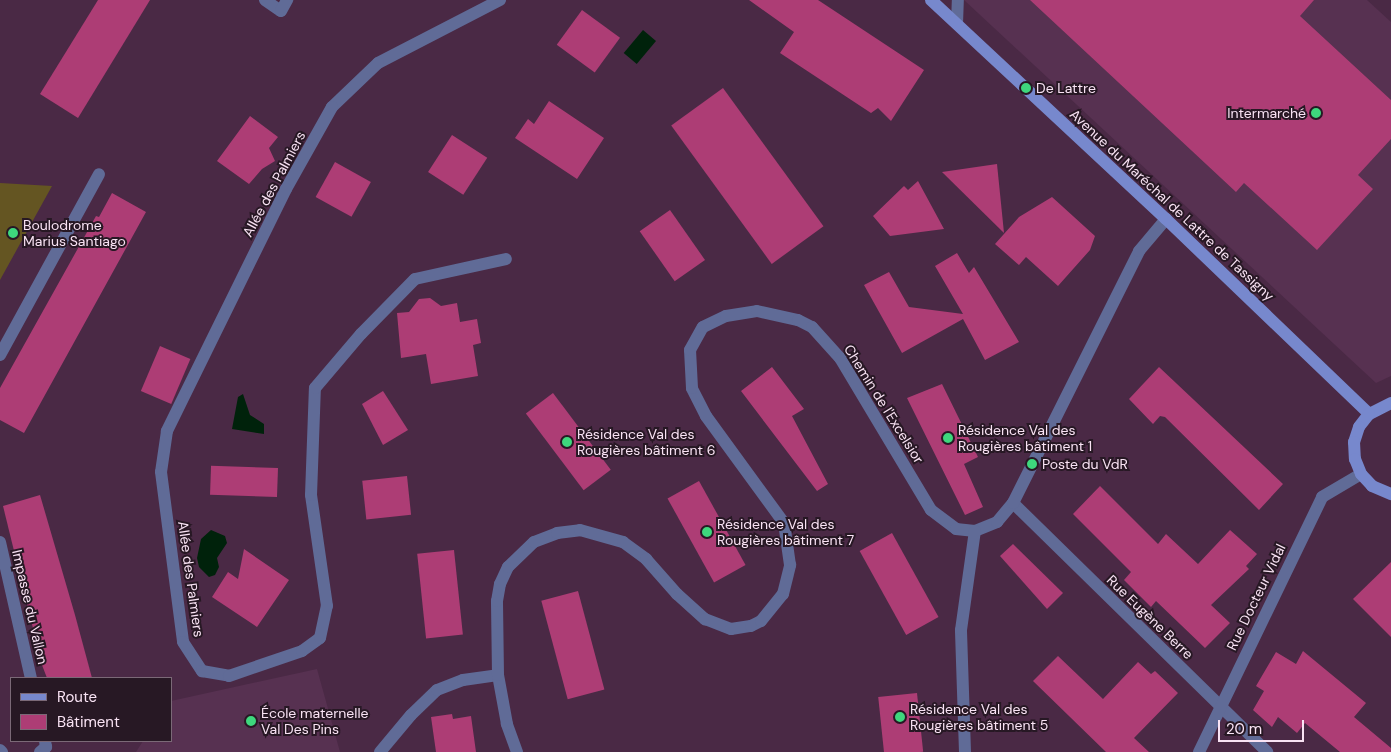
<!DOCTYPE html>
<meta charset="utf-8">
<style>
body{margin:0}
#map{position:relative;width:1391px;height:752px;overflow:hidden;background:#4a2945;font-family:"DM Sans",sans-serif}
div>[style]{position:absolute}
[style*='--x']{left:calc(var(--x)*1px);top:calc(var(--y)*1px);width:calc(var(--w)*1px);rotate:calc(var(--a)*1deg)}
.built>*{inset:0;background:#573151}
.green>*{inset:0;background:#645522}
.water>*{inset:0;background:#00220b;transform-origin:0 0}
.building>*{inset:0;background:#ad3d75;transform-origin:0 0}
.service>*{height:12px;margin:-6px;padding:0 6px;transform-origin:6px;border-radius:6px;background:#606b97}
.minor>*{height:12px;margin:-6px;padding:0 6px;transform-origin:6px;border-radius:6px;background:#606b97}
.secondary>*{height:12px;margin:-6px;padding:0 6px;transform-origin:6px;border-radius:6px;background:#7788cd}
.dots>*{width:14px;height:14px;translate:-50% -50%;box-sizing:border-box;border:2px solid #271824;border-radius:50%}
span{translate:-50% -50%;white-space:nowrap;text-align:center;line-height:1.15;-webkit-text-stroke:4px #271824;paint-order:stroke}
.poi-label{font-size:14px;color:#f9e3f4}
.left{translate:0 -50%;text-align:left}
.right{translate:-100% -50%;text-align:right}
.street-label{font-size:14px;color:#f9e3f4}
.legend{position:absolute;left:10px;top:677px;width:162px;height:65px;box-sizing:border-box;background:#271824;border:1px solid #7b6977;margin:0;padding:6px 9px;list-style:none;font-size:15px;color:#f9e3f4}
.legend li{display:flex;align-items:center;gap:10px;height:25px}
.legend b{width:25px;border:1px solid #7b6977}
.scale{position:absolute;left:1218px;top:720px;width:86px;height:22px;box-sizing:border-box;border:2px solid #f9e3f4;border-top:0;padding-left:6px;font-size:15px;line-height:18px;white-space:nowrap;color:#f9e3f4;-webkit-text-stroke:4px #271824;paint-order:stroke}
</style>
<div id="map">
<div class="built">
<div style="clip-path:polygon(964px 0,1367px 0,1391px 22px,1391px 376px,1376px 383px)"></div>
<div style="clip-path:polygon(317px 669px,340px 752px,136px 752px,143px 741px,171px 741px,171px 701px)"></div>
</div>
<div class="green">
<div style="clip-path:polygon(0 183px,52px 186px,0 280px)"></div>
</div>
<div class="water">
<div style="left:643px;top:30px;width:17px;height:30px;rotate:40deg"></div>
<div style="clip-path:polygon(243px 394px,250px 415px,264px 424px,264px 434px,232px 429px,238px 397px)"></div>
<div style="clip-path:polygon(211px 530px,225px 536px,227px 543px,217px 558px,219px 567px,215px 575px,209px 577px,199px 567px,197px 558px,201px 539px)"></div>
</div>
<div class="building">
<div style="clip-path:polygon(98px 0,150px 0,78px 118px,40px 94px)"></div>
<div style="clip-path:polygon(749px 0,818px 0,924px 70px,891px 121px,878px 108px,871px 113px,780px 53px,794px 32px)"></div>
<div style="clip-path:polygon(1030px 0,1314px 0,1300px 16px,1391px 100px,1391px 139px,1358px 175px,1373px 189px,1317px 250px,1244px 183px,1236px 192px)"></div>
<div style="left:582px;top:10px;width:47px;height:43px;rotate:36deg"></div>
<div style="left:723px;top:88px;width:171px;height:64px;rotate:54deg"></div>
<div style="clip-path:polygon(549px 101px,604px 138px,577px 179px,515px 138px,528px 119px,534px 124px)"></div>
<div style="clip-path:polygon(250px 116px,278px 137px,269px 148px,275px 161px,262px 169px,249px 184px,217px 161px)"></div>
<div style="left:452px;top:135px;width:42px;height:44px;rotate:33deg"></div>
<div style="left:335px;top:162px;width:41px;height:40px;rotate:29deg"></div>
<div style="clip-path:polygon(997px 164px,1004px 233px,942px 172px)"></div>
<div style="clip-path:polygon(918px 181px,944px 229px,890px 236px,873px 216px,904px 186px,908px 190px)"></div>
<div style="clip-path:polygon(112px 193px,146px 212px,24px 433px,0 420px,0 388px,96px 216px,99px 217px)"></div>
<div style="clip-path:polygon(1052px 197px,1095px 236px,1090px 250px,1058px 286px,1026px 257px,1019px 265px,995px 244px,1019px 217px)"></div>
<div style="left:670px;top:210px;width:61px;height:37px;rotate:55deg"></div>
<div style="clip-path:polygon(957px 253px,969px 273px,974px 267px,1019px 342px,985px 360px,963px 319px,902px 353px,864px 285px,889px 272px,909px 307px,963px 314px,935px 266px)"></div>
<div style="clip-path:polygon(430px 298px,441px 306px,457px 303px,460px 322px,477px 319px,481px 343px,473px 345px,478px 376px,431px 384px,426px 354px,401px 358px,397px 313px,409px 312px,419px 299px)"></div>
<div style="left:160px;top:346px;width:33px;height:49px;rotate:23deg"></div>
<div style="clip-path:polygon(772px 367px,804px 409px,792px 416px,828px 484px,817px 491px,741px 391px)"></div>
<div style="clip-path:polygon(1159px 367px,1283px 484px,1259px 510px,1165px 417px,1160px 416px,1153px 424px,1129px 399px)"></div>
<div style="clip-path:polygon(942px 384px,978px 457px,964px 464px,983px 507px,965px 515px,907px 398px)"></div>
<div style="clip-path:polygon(383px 391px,408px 430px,383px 445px,362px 404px)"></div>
<div style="left:553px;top:393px;width:96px;height:34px;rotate:53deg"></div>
<div style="left:278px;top:468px;width:29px;height:67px;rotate:92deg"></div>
<div style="left:407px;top:476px;width:39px;height:45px;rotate:84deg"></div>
<div style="left:699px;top:481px;width:96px;height:36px;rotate:61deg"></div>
<div style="clip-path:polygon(1100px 486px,1158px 544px,1166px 534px,1198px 564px,1230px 530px,1257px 554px,1246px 566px,1249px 569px,1211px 605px,1230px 623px,1205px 648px,1156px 601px,1151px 607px,1124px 580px,1131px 572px,1073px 514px)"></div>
<div style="clip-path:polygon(40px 495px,75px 615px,92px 678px,47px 678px,42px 665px,3px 506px)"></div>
<div style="left:892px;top:533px;width:96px;height:37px;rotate:61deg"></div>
<div style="clip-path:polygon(1013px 544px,1063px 593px,1047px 609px,1000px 556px)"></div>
<div style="clip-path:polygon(244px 549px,289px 580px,257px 627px,212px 597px,228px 572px,238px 579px)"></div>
<div style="left:454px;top:550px;width:85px;height:37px;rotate:84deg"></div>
<div style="clip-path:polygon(1391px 562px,1391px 637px,1353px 599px)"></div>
<div style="left:578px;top:591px;width:102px;height:38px;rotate:75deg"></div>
<div style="clip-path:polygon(1303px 651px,1366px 703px,1354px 717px,1391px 748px,1391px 752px,1340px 752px,1305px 723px,1297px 733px,1278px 717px,1272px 727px,1253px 710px,1264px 691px,1256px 686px,1276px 652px,1296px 664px)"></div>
<div style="clip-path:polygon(1058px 656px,1103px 699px,1138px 662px,1151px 674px,1155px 671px,1178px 693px,1134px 738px,1149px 752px,1106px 752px,1033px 681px)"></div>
<div style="left:917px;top:693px;width:59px;height:39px;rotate:84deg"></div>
<div style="clip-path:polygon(452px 714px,453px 719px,471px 716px,476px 752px,436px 752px,431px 717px)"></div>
</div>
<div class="service">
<div style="--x:957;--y:24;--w:24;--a:-88"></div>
</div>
<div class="minor">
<div style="--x:265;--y:0;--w:19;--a:35"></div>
<div style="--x:281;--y:11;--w:13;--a:-61"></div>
<div style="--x:500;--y:0;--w:137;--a:152.7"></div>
<div style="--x:378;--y:63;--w:64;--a:136.3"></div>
<div style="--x:332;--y:107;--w:94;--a:119.3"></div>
<div style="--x:286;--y:189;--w:270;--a:116.2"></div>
<div style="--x:167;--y:431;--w:41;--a:98.3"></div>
<div style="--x:161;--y:472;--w:171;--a:82.6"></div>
<div style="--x:183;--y:642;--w:35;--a:57"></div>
<div style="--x:202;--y:671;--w:27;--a:10"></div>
<div style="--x:229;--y:676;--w:77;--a:-18.9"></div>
<div style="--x:302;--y:651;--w:22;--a:-36"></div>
<div style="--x:320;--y:638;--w:33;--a:-78"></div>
<div style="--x:327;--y:606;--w:112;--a:-98.2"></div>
<div style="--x:311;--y:495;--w:107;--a:-87.9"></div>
<div style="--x:315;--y:388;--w:71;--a:-49.6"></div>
<div style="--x:361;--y:334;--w:77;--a:-45.5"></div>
<div style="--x:415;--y:279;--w:93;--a:-12.4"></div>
<div style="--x:0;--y:355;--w:206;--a:-61.3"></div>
<div style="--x:1013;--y:503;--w:356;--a:44.4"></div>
<div style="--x:0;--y:542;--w:139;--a:77.2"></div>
<div style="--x:0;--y:750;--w:3;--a:45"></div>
<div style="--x:40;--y:752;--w:8;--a:-40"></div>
<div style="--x:46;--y:747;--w:6;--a:-99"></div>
<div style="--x:380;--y:752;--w:48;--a:-50"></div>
<div style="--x:411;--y:715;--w:36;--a:-44"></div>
<div style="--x:437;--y:690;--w:28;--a:-21"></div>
<div style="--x:463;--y:680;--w:35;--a:-8"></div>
<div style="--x:517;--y:752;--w:30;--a:-110"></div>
<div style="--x:507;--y:724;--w:50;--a:-100.4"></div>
<div style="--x:498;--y:675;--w:74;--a:-90.8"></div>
<div style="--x:497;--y:601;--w:17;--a:-80"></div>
<div style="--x:500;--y:584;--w:19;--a:-65"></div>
<div style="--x:508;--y:567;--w:36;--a:-44"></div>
<div style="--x:534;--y:542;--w:25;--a:-21"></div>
<div style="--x:557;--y:533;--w:23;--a:-7"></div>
<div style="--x:580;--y:530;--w:45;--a:15.6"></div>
<div style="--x:623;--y:542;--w:29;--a:36"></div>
<div style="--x:646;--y:559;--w:47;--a:48.5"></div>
<div style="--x:677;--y:594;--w:38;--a:42"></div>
<div style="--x:705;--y:619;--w:28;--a:21"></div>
<div style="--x:731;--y:629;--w:20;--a:-9"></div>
<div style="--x:751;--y:626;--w:11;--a:-27"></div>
<div style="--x:761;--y:621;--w:35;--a:-51"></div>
<div style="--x:783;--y:594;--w:30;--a:-76"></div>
<div style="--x:790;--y:565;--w:42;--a:-98.1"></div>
<div style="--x:784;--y:523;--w:132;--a:-126.1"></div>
<div style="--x:706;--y:416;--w:31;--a:-117"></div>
<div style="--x:692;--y:388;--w:38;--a:-93"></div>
<div style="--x:690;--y:350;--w:26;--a:-61"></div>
<div style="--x:703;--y:327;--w:25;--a:-26"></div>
<div style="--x:726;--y:316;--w:31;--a:-9"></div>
<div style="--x:757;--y:311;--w:42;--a:12.4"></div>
<div style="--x:798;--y:320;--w:16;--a:27"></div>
<div style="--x:812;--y:327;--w:42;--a:47.9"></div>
<div style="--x:840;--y:358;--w:177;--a:59.1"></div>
<div style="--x:931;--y:510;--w:31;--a:37"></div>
<div style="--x:956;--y:529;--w:19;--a:6"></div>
<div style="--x:975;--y:531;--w:24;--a:-22"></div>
<div style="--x:997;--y:522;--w:25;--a:-50"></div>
<div style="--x:1013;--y:503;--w:282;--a:-63.4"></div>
<div style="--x:1139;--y:251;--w:42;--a:-49.8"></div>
<div style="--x:965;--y:752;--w:122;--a:-91.9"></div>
<div style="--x:961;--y:630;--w:100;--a:-82"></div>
<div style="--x:1199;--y:752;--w:283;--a:-64.2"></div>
<div style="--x:1322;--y:497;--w:45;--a:-30.5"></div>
</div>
<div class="secondary">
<div style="--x:931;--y:0;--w:321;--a:43"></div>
<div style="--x:1166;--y:219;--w:281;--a:43.8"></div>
<div style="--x:1391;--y:403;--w:25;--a:153"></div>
<div style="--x:1369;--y:414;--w:16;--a:128"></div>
<div style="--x:1359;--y:427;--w:16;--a:108"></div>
<div style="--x:1354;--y:442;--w:17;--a:87"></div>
<div style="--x:1355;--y:459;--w:16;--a:68"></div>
<div style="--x:1361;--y:474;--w:16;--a:47"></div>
<div style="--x:1372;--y:486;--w:21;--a:23"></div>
</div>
<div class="dots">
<div style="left:1026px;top:88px;background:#3ed77d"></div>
<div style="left:1316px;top:113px;background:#3ed77d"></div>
<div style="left:13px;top:233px;background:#3ed77d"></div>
<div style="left:948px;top:438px;background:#3ed77d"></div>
<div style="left:567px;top:442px;background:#3ed77d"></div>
<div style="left:1032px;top:464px;background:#3ed77d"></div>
<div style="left:707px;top:532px;background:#3ed77d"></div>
<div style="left:900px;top:717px;background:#3ed77d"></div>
<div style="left:251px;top:721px;background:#3ed77d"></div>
</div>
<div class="poi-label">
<span class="left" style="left:1036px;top:88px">De Lattre</span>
<span class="right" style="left:1306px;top:113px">Intermarché</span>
<span class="left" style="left:23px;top:233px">Boulodrome<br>Marius Santiago</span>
<span class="left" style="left:958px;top:438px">Résidence Val des<br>Rougières bâtiment 1</span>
<span class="left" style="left:577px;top:442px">Résidence Val des<br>Rougières bâtiment 6</span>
<span class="left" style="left:1042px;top:464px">Poste du VdR</span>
<span class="left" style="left:717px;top:532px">Résidence Val des<br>Rougières bâtiment 7</span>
<span class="left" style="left:910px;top:717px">Résidence Val des<br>Rougières bâtiment 5</span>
<span class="left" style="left:261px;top:721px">École maternelle<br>Val Des Pins</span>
</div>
<div class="street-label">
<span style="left:274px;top:184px;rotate:-62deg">Allée des Palmiers</span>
<span style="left:1172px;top:205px;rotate:43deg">Avenue du Maréchal de Lattre de Tassigny</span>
<span style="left:884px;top:404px;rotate:58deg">Chemin de l'Excelsior</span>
<span style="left:191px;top:579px;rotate:82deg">Allée des Palmiers</span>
<span style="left:1256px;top:597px;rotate:-64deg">Rue Docteur Vidal</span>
<span style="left:30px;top:607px;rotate:77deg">Impasse du Vallon</span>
<span style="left:1150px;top:617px;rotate:44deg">Rue Eugène Berre</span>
</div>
<ul class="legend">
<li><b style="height:6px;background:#7788cd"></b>Route</li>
<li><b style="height:14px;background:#ad3d75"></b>Bâtiment</li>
</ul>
<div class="scale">20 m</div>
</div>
